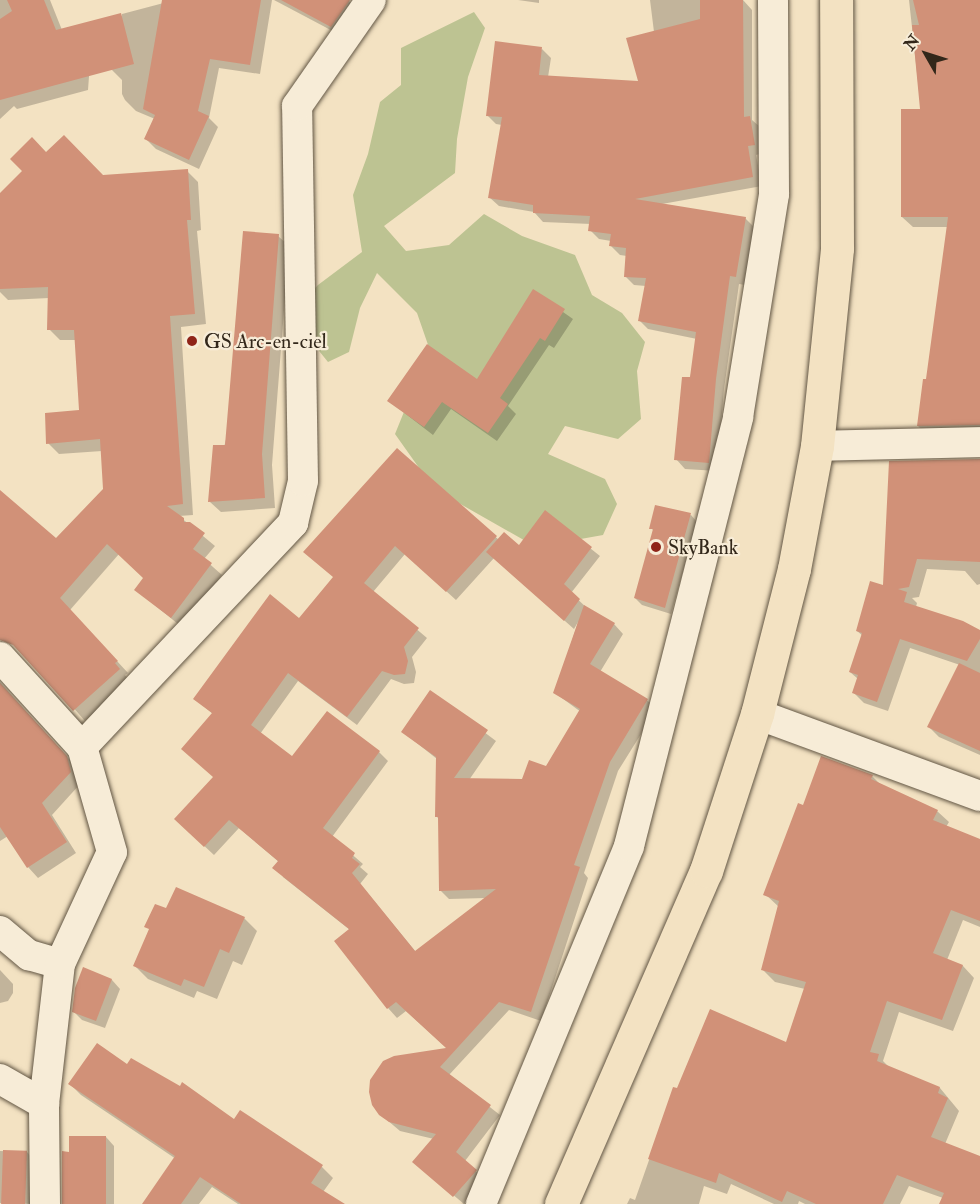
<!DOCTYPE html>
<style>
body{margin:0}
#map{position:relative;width:980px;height:1204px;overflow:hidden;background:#f3e2c2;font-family:"IM FELL Double Pica",serif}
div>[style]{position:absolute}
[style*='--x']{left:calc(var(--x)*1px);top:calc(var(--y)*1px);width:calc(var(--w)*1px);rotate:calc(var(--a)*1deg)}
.green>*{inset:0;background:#bdc392}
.shadow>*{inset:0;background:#0003}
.building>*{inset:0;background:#d19178;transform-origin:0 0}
.roads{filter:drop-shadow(0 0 2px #625644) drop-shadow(0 0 2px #625644)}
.minor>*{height:30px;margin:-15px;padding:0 15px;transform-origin:15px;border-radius:15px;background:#f7ecd7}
.major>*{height:33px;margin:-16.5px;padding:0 16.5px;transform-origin:16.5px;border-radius:16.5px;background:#f3e2c2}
.dots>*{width:16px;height:16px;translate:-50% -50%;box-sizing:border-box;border:3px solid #f7ecd7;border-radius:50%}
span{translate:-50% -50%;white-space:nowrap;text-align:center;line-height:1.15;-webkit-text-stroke:4.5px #f7ecd7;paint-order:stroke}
.poi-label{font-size:20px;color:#32271a}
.left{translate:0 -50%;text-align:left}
.north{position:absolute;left:896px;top:24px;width:60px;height:60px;-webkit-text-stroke:4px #f7ecd7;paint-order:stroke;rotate:309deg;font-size:16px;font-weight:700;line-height:24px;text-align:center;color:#32271a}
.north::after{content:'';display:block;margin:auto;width:21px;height:27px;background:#32271a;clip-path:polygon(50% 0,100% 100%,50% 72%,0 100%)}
</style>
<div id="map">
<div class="green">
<div style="clip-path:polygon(474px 12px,485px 28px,468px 77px,457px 139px,455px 173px,384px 226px,406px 251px,449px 245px,484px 214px,522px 236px,575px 255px,592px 295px,622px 313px,645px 342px,637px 371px,641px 419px,618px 439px,565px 426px,548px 454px,605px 479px,617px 504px,603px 535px,536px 547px,434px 489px,395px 434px,408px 402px,434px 362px,417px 313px,377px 273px,360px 308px,349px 352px,328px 362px,290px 315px,318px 285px,362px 252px,353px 195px,368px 154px,380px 102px,401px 85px,401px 48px)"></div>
</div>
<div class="shadow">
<div style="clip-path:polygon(0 0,50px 0,62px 30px,92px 36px,88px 90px,17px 109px,14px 106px,0 119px)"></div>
<div style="clip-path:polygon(175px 0,272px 0,260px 74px,219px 68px,209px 118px,218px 127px,199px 169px,156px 149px,146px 139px,155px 119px,136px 111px,125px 100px,122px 94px,122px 80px,112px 70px,122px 14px)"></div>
<div style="clip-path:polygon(274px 0,348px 0,359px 11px,342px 36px)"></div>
<div style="clip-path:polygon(518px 0,539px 0,539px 3px)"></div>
<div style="clip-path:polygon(650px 0,743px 0,752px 10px,752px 120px,759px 126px,764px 153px,756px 155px,762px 186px,662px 204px,745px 218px,754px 227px,745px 285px,739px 284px,724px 389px,717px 471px,685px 469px,676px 459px,697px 339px,648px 329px,639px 320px,646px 286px,634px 285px,625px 276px,627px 256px,620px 255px,611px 246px,611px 241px,599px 239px,590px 230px,591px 224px,543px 222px,534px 212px,499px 206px,489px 197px,502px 125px,496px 124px,487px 115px,542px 49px,551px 58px,548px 77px,640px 83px,654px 32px)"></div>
<div style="clip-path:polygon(909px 0,980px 0,980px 435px,928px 436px,918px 426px,927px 381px,948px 227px,913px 227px,902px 217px,921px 110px)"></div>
<div style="clip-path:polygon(46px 154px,103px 176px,187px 171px,198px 182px,201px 230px,197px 231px,206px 324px,181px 327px,193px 515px,179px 516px,215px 546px,204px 559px,222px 575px,183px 628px,136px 590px,145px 578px,119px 554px,70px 610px,128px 673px,125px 675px,130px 681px,85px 721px,0 623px,0 492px,56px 541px,105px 490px,102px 451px,59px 454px,48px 443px,81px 412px,76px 340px,60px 340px,49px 329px,49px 298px,8px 300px,0 292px,0 195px)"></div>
<div style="clip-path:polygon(278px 236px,289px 246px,272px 465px,275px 508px,221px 512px,210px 502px)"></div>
<div style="clip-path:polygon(533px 291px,573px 319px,554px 348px,549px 345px,508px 406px,516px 414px,497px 441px,451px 409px,433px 435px,389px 401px,477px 381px)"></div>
<div style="clip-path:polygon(evenodd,397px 450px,499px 540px,519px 547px,546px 513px,600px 556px,571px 593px,588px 609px,614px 624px,623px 634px,600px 672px,647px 700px,656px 710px,618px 771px,584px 873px,588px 878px,541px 1021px,509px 1010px,449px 1075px,500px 1115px,465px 1161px,485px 1180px,464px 1204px,414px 1162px,434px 1139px,400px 1131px,380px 1114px,448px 1049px,406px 1011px,397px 1018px,388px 1008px,337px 941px,350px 930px,283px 877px,279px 862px,239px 828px,214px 855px,185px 828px,214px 777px,213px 714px,195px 699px,299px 620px,334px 577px,397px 450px,405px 554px,456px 600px,494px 558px,574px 629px,578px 622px,555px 693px,581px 712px,546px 768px,523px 781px,469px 780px,496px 741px,431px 692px,403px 732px,437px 759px,436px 816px,440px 820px,440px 890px,449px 899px,486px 898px,416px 952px,360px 884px,368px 874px,360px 867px,363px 864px,332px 837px,388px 761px,379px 752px,293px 758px,260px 734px,298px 681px,357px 725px,391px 679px,404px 684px,414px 683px,416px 672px,412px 657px,427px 638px,373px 592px,405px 554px)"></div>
<div style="clip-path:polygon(980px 461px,980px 584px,977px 585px,965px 571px,927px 569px,919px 597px,912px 598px,917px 603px,916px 607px,980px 632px,980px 755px,939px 737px,928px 726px,960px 665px,910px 648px,888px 711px,864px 703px,854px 693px,858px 679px,850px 672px,863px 636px,857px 631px,885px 587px)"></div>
<div style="clip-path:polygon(691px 515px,697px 522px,671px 614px,642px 605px,635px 598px,654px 531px,651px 528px)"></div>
<div style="clip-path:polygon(0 682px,77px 768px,81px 783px,52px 815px,76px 853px,38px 878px,28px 867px,8px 836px,0 841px)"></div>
<div style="clip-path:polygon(872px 776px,881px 785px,937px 811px,949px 822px,946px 827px,980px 841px,980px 927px,963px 920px,947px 960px,963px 966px,974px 978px,953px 1031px,899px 1012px,883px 1061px,889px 1067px,940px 1088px,959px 1111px,945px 1144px,980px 1157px,980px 1204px,940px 1204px,943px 1198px,909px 1186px,900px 1204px,805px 1204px,799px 1201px,798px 1204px,774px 1204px,731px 1184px,727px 1194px,704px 1186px,699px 1204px,627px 1204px,630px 1198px,635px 1200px,674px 1089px,678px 1090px,787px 1044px,805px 989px,775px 982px,763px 970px,779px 907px,765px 894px,804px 807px)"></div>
<div style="clip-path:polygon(167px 910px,244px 918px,257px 931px,242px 965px,233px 961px,217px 999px,197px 991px,194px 998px,148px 979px,135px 966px,150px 930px)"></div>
<div style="clip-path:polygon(84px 969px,112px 980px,120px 989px,105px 1028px,82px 1020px,73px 1011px)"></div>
<div style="clip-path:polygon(0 970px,13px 984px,13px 993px,8px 1001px,0 1003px)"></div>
<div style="clip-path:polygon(128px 1066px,322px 1167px,333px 1178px,323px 1192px,342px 1204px,238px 1204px,212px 1187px,199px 1204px,144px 1204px,176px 1159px,81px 1095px,70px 1084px)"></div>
<div style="clip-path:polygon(106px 1137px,114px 1146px,114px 1204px,64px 1204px,71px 1153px)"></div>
<div style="clip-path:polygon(0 1151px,27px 1152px,34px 1160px,35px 1204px,0 1203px)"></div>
</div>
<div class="building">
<div style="clip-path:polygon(7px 0,44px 0,56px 30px,121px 13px,134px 64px,0 100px,0 19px,12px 11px)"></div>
<div style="clip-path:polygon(162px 0,261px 0,250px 65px,210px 59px,198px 111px,209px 116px,189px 160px,144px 139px,155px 115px,143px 109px)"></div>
<div style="clip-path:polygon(281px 0,350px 0,331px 27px)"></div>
<div style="clip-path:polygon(700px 0,743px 0,744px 117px,750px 116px,755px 145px,748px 146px,753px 177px,635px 199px,746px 217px,736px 277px,730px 276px,716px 379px,709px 463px,674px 460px,682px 377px,690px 377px,696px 332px,638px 321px,646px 278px,624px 277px,626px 248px,609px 246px,611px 234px,588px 231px,590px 216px,533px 213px,533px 205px,488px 198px,502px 117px,486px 116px,495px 41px,542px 47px,539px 75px,638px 81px,626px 38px,700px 19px)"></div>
<div style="clip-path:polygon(913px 0,980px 0,980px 425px,917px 426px,923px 379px,926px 379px,948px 217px,901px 217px,901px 109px,920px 109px,912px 25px,919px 25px)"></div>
<div style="clip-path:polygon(64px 135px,103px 175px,188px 169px,191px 220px,187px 220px,195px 314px,170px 316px,183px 504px,167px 506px,184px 518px,184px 522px,190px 522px,205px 533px,193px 549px,212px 563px,171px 618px,134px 590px,143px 578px,107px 544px,60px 598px,118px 661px,115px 663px,120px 669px,73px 711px,13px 645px,0 640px,0 490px,56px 538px,103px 489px,100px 439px,46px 444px,45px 413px,79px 410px,74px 330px,47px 330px,48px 287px,0 289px,0 193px,22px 171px,10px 159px,32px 137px,46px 152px)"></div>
<div style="clip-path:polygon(243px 231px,279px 234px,262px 454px,265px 498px,208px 502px,213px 445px,225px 445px)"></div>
<div style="clip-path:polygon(533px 289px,565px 309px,545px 341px,540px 338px,500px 398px,508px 404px,488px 433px,442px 402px,424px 427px,387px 401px,427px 344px,477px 379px)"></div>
<div style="clip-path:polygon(397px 448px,497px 536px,446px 592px,395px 546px,364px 583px,419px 628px,404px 647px,408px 661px,405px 674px,394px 675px,382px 671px,347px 717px,288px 673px,251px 725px,292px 756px,327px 711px,380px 751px,323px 828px,355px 853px,352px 858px,360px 864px,352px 873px,415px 951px,496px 889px,439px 891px,438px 817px,435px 817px,436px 757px,401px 732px,430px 690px,488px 730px,454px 778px,522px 779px,529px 760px,546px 766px,580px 709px,553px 693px,584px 605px,615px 623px,590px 664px,648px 699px,610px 762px,574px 865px,580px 867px,531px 1012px,499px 1002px,440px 1067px,491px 1105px,456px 1152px,477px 1170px,453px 1197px,412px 1162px,436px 1134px,389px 1122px,379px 1115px,372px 1105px,369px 1092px,370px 1080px,383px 1061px,394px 1056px,446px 1048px,396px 1002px,387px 1009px,334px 941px,349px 929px,272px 868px,278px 861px,229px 820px,204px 847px,174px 819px,213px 777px,181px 749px,212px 713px,193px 699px,270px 594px,299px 618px,333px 577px,303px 552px)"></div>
<div style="clip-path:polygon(980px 459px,980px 562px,917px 559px,909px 587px,898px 589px,907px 592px,904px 602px,963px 621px,980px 630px,980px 639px,967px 661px,900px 639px,877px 702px,852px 693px,858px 675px,849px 672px,862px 633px,856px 631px,870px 581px,883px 585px,889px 461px)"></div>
<div style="clip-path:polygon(655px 505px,691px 513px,665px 608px,634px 598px,653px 529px,649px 529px)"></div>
<div style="clip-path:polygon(545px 510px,592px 547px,564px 584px,580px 599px,564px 621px,486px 552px,504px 532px,519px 545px)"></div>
<div style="clip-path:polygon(959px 663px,980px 673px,980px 751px,927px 727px)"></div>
<div style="clip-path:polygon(0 683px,67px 756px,71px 772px,42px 803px,67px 842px,27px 868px,0 827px)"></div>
<div style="clip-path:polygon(821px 756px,873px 775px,871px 779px,938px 810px,933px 820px,980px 839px,980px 921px,951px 910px,933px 953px,963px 965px,942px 1020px,887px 1001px,870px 1052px,879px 1054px,877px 1061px,940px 1087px,938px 1093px,948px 1098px,931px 1137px,980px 1156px,980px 1204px,939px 1204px,944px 1193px,897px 1175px,883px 1204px,816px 1204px,787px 1191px,782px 1202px,719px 1173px,716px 1183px,648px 1159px,673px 1087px,677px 1088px,710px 1009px,786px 1042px,806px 982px,761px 970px,779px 901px,763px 895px,798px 803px,803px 805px)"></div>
<div style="clip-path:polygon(176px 887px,245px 917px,229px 953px,220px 949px,204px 987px,184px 979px,181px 986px,133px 966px,149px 929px,144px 927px,155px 904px,166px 908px)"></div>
<div style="clip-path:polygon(83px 967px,112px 979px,96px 1021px,72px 1012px,75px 988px)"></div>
<div style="clip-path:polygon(97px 1043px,127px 1064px,131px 1058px,180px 1086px,182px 1082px,234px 1119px,240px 1110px,323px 1165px,311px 1183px,345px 1204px,241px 1204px,200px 1177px,181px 1204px,142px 1204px,175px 1156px,68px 1084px)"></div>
<div style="clip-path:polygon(69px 1136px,106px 1136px,106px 1204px,62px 1204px,62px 1151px,69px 1152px)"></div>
<div style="left:3px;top:1150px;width:24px;height:54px;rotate:2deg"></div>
</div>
<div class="roads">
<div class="minor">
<div style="--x:817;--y:446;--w:163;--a:-1.4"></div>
<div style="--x:0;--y:657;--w:122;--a:47.7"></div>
<div style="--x:757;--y:714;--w:238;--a:20.2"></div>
<div style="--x:0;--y:931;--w:38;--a:40"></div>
<div style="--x:29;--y:955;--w:32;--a:16"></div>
<div style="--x:0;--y:1079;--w:51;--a:29.6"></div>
<div style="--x:45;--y:1204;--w:100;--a:-90.6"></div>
<div style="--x:44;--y:1104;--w:141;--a:-83.5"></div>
<div style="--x:60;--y:964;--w:123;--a:-65.1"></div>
<div style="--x:112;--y:852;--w:109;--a:-105.9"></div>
<div style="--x:82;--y:747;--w:308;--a:-46.7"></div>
<div style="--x:293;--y:523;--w:43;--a:-76.6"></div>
<div style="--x:303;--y:481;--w:375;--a:-90.9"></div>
<div style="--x:297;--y:106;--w:129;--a:-55.1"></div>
<div style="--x:481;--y:1204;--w:387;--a:-67.5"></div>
<div style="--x:629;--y:846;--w:443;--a:-75.7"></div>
<div style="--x:738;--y:417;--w:226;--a:-80.8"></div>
<div style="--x:774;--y:194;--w:194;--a:-90.3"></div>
</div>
<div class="major">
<div style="--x:561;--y:1204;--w:363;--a:-66.5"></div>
<div style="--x:706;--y:871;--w:165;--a:-72"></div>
<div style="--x:757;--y:714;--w:150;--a:-75.7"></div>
<div style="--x:794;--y:569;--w:125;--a:-79.4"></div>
<div style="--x:817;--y:446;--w:199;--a:-84.2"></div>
<div style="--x:837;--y:248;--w:248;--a:-90.2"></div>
</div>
</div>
<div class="dots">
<div style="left:192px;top:341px;background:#8f2418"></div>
<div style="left:656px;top:547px;background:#8f2418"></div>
</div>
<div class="poi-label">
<span class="left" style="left:204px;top:341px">GS Arc-en-ciel</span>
<span class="left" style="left:668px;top:547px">SkyBank</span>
</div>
<div class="north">N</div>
</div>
